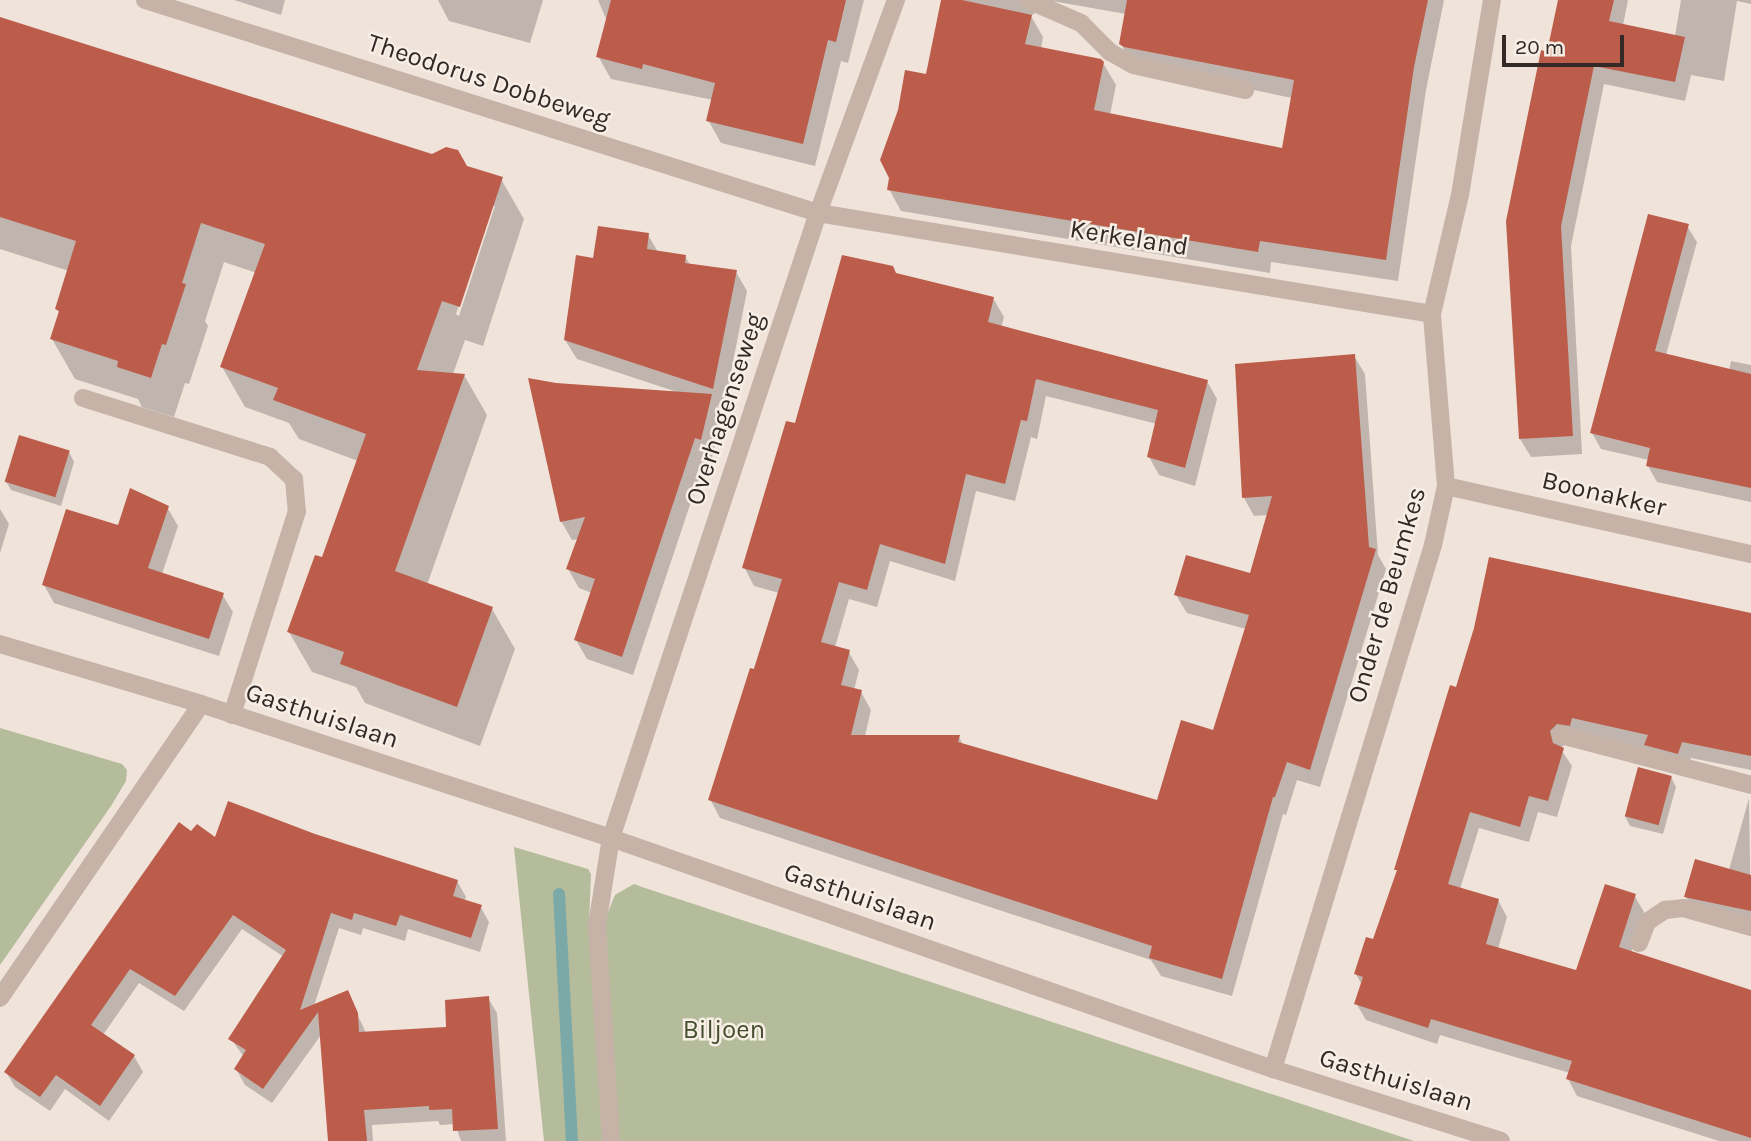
<!DOCTYPE html>
<style>
body{margin:0}
#map{position:relative;width:1751px;height:1141px;overflow:hidden;background:#efe3da;font-family:Karla,sans-serif}
div>[style]{position:absolute}
[style*='--x']{left:calc(var(--x)*1px);top:calc(var(--y)*1px);width:calc(var(--w)*1px);rotate:calc(var(--a)*1deg)}
.green>*{inset:0;background:#b4bc9b}
.shadow>*{inset:0;background:#0003}
.stream>*{height:12px;margin:-6px;padding:0 6px;transform-origin:6px;border-radius:6px;background:#7ba9a8}
.building>*{inset:0;background:#bc5d4b;transform-origin:0 0}
.service>*{height:18px;margin:-9px;padding:0 9px;transform-origin:9px;border-radius:9px;background:#c6b2a7}
.minor>*{height:18px;margin:-9px;padding:0 9px;transform-origin:9px;border-radius:9px;background:#c6b2a7}
.tertiary>*{height:18px;margin:-9px;padding:0 9px;transform-origin:9px;border-radius:9px;background:#c6b2a7}
span{translate:-50% -50%;white-space:nowrap;text-align:center;line-height:1.15;-webkit-text-stroke:5px #f7eee6;paint-order:stroke}
.street-label{font-size:26px;color:#332a27}
.park-label{font-size:26px;color:#454f2d}
.scale{position:absolute;left:1502px;top:35px;width:122px;height:32px;box-sizing:border-box;border:4px solid #332a27;border-top:0;padding-left:9px;font-size:21px;line-height:24px;white-space:nowrap;color:#332a27;-webkit-text-stroke:5px #f7eee6;paint-order:stroke}
</style>
<div id="map">
<div class="green">
<div style="clip-path:polygon(0 728px,122px 764px,127px 770px,126px 781px,111px 806px,0 965px)"></div>
<div style="clip-path:polygon(514px 847px,588px 869px,591px 874px,589px 924px,603px 1141px,544px 1141px)"></div>
<div style="clip-path:polygon(634px 884px,642px 887px,1414px 1141px,618px 1141px,604px 922px,615px 895px)"></div>
</div>
<div class="shadow">
<div style="clip-path:polygon(234px 0,285px 0,281px 15px)"></div>
<div style="clip-path:polygon(438px 0,543px 0,530px 43px,449px 21px)"></div>
<div style="clip-path:polygon(598px 0,864px 0,848px 63px,841px 61px,815px 166px,721px 143px,708px 120px,713px 100px,611px 79px,598px 56px,607px 21px)"></div>
<div style="clip-path:polygon(evenodd,943px 0,1444px 0,1426px 90px,1398px 281px,1271px 262px,1270px 273px,901px 211px,889px 189px,927px 76px,943px 0,1052px 1px,1126px 14px,1121px 44px,1133px 65px,1292px 98px,1284px 150px,1110px 115px,1116px 85px,1103px 63px,1041px 49px,1043px 37px,1031px 16px,1039px 10px,1049px 12px,1052px 1px)"></div>
<div style="clip-path:polygon(1559px 0,1628px 0,1623px 25px,1675px 36px,1681px 0,1751px 0,1751px 4px,1737px 1px,1724px 81px,1691px 75px,1685px 101px,1604px 84px,1571px 246px,1582px 454px,1531px 457px,1520px 439px,1548px 54px)"></div>
<div style="clip-path:polygon(evenodd,0 19px,501px 179px,524px 219px,483px 346px,465px 340px,453px 374px,464px 375px,487px 415px,427px 585px,492px 609px,515px 649px,480px 746px,365px 703px,356px 687px,312px 672px,289px 632px,323px 560px,358px 461px,299px 439px,289px 423px,245px 407px,222px 367px,257px 273px,224px 262px,205px 321px,208px 326px,189px 384px,185px 383px,174px 417px,142px 407px,138px 399px,75px 379px,52px 339px,60px 314px,57px 309px,69px 271px,0 249px,0 19px,491px 206px,495px 206px,459px 316px,456px 314px,491px 206px)"></div>
<div style="clip-path:polygon(1687px 226px,1697px 242px,1666px 355px,1729px 371px,1731px 361px,1751px 365px,1751px 502px,1657px 482px,1648px 466px,1649px 460px,1601px 449px,1592px 433px)"></div>
<div style="clip-path:polygon(648px 235px,658px 252px,685px 256px,690px 265px,736px 272px,747px 291px,724px 407px,717px 405px,722px 415px,712px 458px,706px 457px,633px 675px,587px 659px,576px 640px,592px 593px,579px 588px,568px 569px,579px 539px,572px 540px,561px 521px,556px 385px,677px 392px,577px 359px,565px 340px,594px 260px)"></div>
<div style="clip-path:polygon(895px 274px,993px 298px,1004px 317px,1001px 328px,1207px 381px,1217px 399px,1195px 486px,1159px 475px,1149px 457px,1157px 424px,1046px 396px,1037px 439px,1031px 437px,1015px 501px,976px 491px,955px 581px,890px 561px,877px 607px,849px 599px,835px 647px,848px 651px,859px 670px,854px 690px,861px 692px,871px 710px,865px 736px,959px 737px,963px 745px,1158px 802px,1214px 732px,1246px 629px,1187px 613px,1176px 595px,1251px 575px,1268px 515px,1254px 516px,1244px 498px,1354px 356px,1365px 374px,1378px 555px,1386px 569px,1320px 787px,1297px 780px,1286px 815px,1283px 814px,1232px 996px,1161px 976px,1151px 960px,720px 818px,710px 799px,779px 593px,754px 586px,744px 567px,796px 425px)"></div>
<div style="clip-path:polygon(69px 452px,74px 462px,61px 506px,11px 490px,5px 480px)"></div>
<div style="clip-path:polygon(167px 507px,178px 526px,162px 574px,222px 594px,233px 612px,219px 656px,54px 603px,44px 585px,119px 528px)"></div>
<div style="clip-path:polygon(0 509px,9px 524px,0 553px)"></div>
<div style="clip-path:polygon(1751px 615px,1751px 770px,1691px 758px,1687px 770px,1656px 762px,1649px 749px,1581px 734px,1560px 748px,1572px 766px,1557px 817px,1538px 812px,1529px 842px,1479px 828px,1460px 889px,1498px 900px,1507px 917px,1498px 949px,1577px 972px,1634px 895px,1644px 912px,1631px 953px,1751px 992px,1751px 1141px,1719px 1141px,1577px 1096px,1568px 1079px,1570px 1073px,1440px 1035px,1437px 1044px,1366px 1020px,1356px 1003px,1362px 985px,1356px 974px,1374px 942px,1457px 690px)"></div>
<div style="clip-path:polygon(1671px 777px,1676px 787px,1663px 834px,1630px 826px,1625px 816px)"></div>
<div style="clip-path:polygon(1749px 798px,1751px 924px,1695px 913px,1686px 897px,1729px 870px)"></div>
<div style="clip-path:polygon(192px 834px,216px 840px,314px 836px,457px 881px,466px 897px,464px 901px,480px 906px,489px 922px,480px 952px,408px 929px,405px 941px,363px 928px,361px 935px,339px 928px,314px 1006px,347px 992px,366px 1033px,448px 1029px,488px 998px,497px 1013px,506px 1141px,461px 1141px,455px 1124px,440px 1125px,438px 1121px,372px 1125px,373px 1141px,330px 1141px,321px 1035px,272px 1103px,245px 1085px,236px 1069px,244px 1057px,231px 1039px,284px 957px,242px 929px,184px 1011px,139px 983px,103px 1035px,134px 1056px,143px 1072px,109px 1121px,65px 1089px,50px 1111px,15px 1087px,6px 1072px)"></div>
</div>
<div class="stream">
<div style="--x:559;--y:894;--w:247;--a:87"></div>
</div>
<div class="building">
<div style="clip-path:polygon(611px 0,846px 0,836px 42px,828px 40px,803px 144px,706px 121px,715px 83px,643px 64px,642px 69px,596px 57px)"></div>
<div style="clip-path:polygon(941px 0,962px 0,1032px 15px,1025px 44px,1101px 59px,1104px 62px,1094px 110px,1282px 148px,1294px 80px,1124px 47px,1119px 44px,1127px 0,1428px 0,1414px 67px,1386px 260px,1260px 241px,1258px 252px,887px 190px,889px 178px,880px 160px,898px 110px,905px 70px,926px 74px)"></div>
<div style="clip-path:polygon(1558px 0,1614px 0,1609px 21px,1685px 37px,1675px 82px,1594px 66px,1561px 226px,1573px 436px,1519px 439px,1506px 221px,1541px 50px,1547px 52px)"></div>
<div style="clip-path:polygon(0 17px,432px 154px,446px 147px,458px 150px,467px 166px,503px 177px,460px 307px,442px 301px,417px 370px,465px 374px,395px 571px,493px 607px,457px 707px,340px 664px,344px 652px,287px 632px,315px 555px,322px 557px,366px 434px,273px 400px,278px 388px,220px 367px,265px 244px,201px 223px,182px 283px,186px 284px,166px 345px,162px 344px,151px 378px,117px 367px,118px 361px,50px 339px,59px 311px,55px 309px,76px 241px,0 217px)"></div>
<div style="clip-path:polygon(1648px 214px,1689px 224px,1655px 351px,1751px 374px,1751px 488px,1646px 466px,1650px 448px,1590px 433px)"></div>
<div style="clip-path:polygon(598px 226px,649px 233px,647px 249px,686px 255px,685px 263px,737px 270px,713px 389px,564px 340px,576px 255px,593px 258px)"></div>
<div style="clip-path:polygon(842px 255px,893px 266px,896px 273px,994px 297px,988px 322px,1208px 380px,1185px 468px,1147px 457px,1158px 410px,1036px 379px,1027px 421px,1021px 420px,1005px 484px,966px 474px,945px 564px,880px 544px,867px 590px,839px 582px,821px 642px,850px 650px,841px 685px,862px 690px,851px 735px,960px 735px,958px 742px,1157px 800px,1181px 720px,1213px 730px,1249px 615px,1174px 595px,1186px 555px,1250px 573px,1272px 496px,1242px 498px,1235px 364px,1355px 354px,1369px 547px,1376px 549px,1310px 770px,1287px 762px,1275px 797px,1273px 797px,1222px 979px,1149px 958px,1152px 946px,708px 800px,750px 668px,754px 669px,782px 579px,742px 568px,786px 421px,795px 423px)"></div>
<div style="clip-path:polygon(528px 378px,556px 383px,712px 394px,701px 440px,695px 438px,622px 657px,574px 640px,595px 579px,566px 569px,585px 517px,560px 522px)"></div>
<div style="left:19px;top:435px;width:53px;height:49px;rotate:17deg"></div>
<div style="clip-path:polygon(130px 488px,169px 506px,148px 568px,224px 593px,209px 639px,42px 585px,66px 509px,118px 525px)"></div>
<div style="clip-path:polygon(1489px 557px,1751px 613px,1751px 756px,1682px 742px,1678px 754px,1644px 745px,1648px 735px,1572px 718px,1570px 726px,1557px 724px,1550px 731px,1553px 743px,1564px 748px,1548px 801px,1529px 796px,1520px 827px,1470px 812px,1448px 884px,1499px 899px,1486px 944px,1576px 970px,1605px 884px,1636px 894px,1619px 947px,1751px 990px,1751px 1138px,1566px 1079px,1572px 1061px,1431px 1019px,1428px 1028px,1354px 1004px,1363px 977px,1354px 974px,1366px 937px,1373px 939px,1397px 870px,1394px 870px,1450px 685px,1456px 687px,1474px 628px)"></div>
<div style="left:1638px;top:767px;width:35px;height:51px;rotate:15deg"></div>
<div style="clip-path:polygon(228px 801px,315px 834px,458px 880px,453px 896px,482px 905px,471px 938px,400px 915px,396px 926px,354px 913px,352px 920px,331px 913px,300px 1010px,348px 990px,358px 1013px,359px 1032px,446px 1027px,445px 1000px,489px 996px,498px 1129px,453px 1131px,452px 1109px,429px 1110px,429px 1106px,364px 1110px,367px 1141px,328px 1141px,318px 1012px,263px 1089px,234px 1069px,246px 1050px,228px 1039px,286px 950px,233px 915px,175px 996px,130px 969px,91px 1025px,135px 1055px,100px 1106px,56px 1075px,40px 1097px,4px 1072px,179px 822px,191px 831px,197px 824px,215px 837px)"></div>
<div style="clip-path:polygon(1695px 859px,1751px 875px,1751px 911px,1684px 897px)"></div>
</div>
<div class="service">
<div style="--x:1028;--y:0;--w:58;--a:23.5"></div>
<div style="--x:1081;--y:23;--w:41;--a:45"></div>
<div style="--x:1110;--y:52;--w:26;--a:29"></div>
<div style="--x:1133;--y:65;--w:115;--a:12.6"></div>
<div style="--x:83;--y:398;--w:196;--a:17.5"></div>
<div style="--x:270;--y:457;--w:33;--a:43"></div>
<div style="--x:294;--y:479;--w:32;--a:85"></div>
<div style="--x:297;--y:511;--w:214;--a:107.7"></div>
<div style="--x:1561;--y:735;--w:196;--a:14.7"></div>
<div style="--x:1639;--y:943;--w:22;--a:-69"></div>
<div style="--x:1647;--y:922;--w:22;--a:-34"></div>
<div style="--x:1665;--y:910;--w:18;--a:-6"></div>
<div style="--x:1683;--y:908;--w:71;--a:15.6"></div>
<div style="--x:0;--y:998;--w:356;--a:-55.6"></div>
</div>
<div class="minor">
<div style="--x:145;--y:0;--w:706;--a:17.56"></div>
<div style="--x:818;--y:213;--w:622;--a:9.34"></div>
<div style="--x:1446;--y:486;--w:312;--a:12.6"></div>
<div style="--x:1273;--y:1069;--w:548;--a:-73.02"></div>
<div style="--x:1433;--y:545;--w:60;--a:-77.6"></div>
<div style="--x:1446;--y:486;--w:173;--a:-94.7"></div>
<div style="--x:1432;--y:314;--w:122;--a:-76.8"></div>
<div style="--x:1460;--y:195;--w:198;--a:-80.7"></div>
<div style="--x:611;--y:1141;--w:216;--a:-93.7"></div>
<div style="--x:597;--y:925;--w:88;--a:-80.9"></div>
<div style="--x:611;--y:838;--w:658;--a:-71.68"></div>
<div style="--x:818;--y:213;--w:227;--a:-69.9"></div>
</div>
<div class="tertiary">
<div style="--x:0;--y:644;--w:210;--a:16.6"></div>
<div style="--x:201;--y:704;--w:431;--a:18.1"></div>
<div style="--x:611;--y:838;--w:701;--a:19.24"></div>
<div style="--x:1273;--y:1069;--w:239;--a:17.5"></div>
</div>
<div class="street-label">
<span style="left:489px;top:81px;rotate:18deg">Theodorus Dobbeweg</span>
<span style="left:1129px;top:238px;rotate:9deg">Kerkeland</span>
<span style="left:725px;top:409px;rotate:-72deg">Overhagenseweg</span>
<span style="left:1604px;top:494px;rotate:13deg">Boonakker</span>
<span style="left:1387px;top:595px;rotate:-74deg">Onder de Beumkes</span>
<span style="left:322px;top:716px;rotate:18deg">Gasthuislaan</span>
<span style="left:860px;top:897px;rotate:19deg">Gasthuislaan</span>
<span style="left:1396px;top:1080px;rotate:17deg">Gasthuislaan</span>
</div>
<div class="park-label">
<span style="left:724px;top:1030px">Biljoen</span>
</div>
<div class="scale">20 m</div>
</div>
